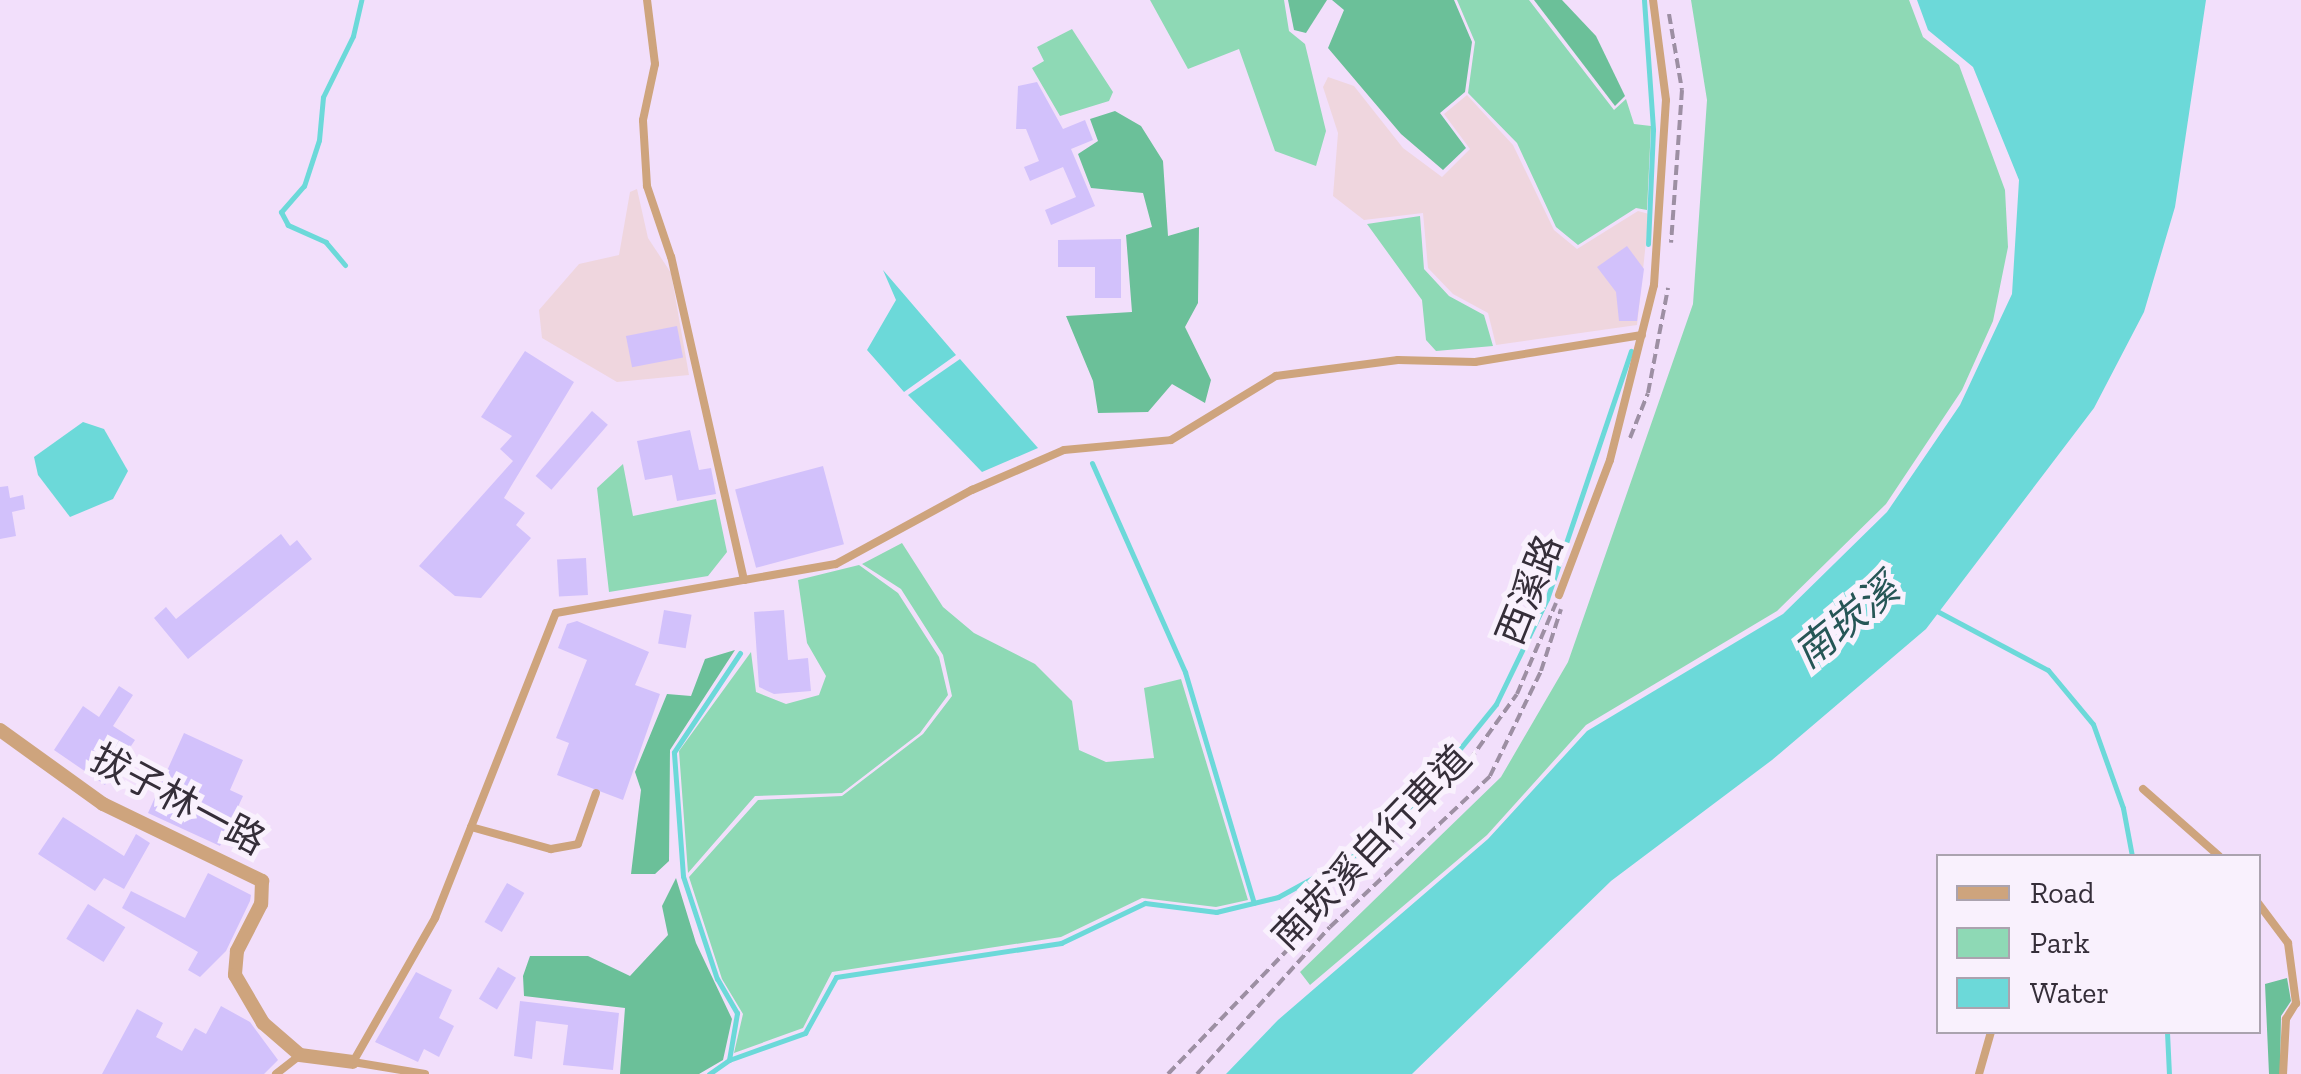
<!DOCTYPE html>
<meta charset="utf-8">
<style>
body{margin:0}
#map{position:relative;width:2301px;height:1074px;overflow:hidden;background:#f2dffb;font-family:"Zilla Slab","Noto Sans TC",serif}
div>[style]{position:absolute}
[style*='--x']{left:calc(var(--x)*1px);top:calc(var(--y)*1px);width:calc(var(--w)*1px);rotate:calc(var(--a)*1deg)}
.industrial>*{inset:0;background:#efd6de}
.green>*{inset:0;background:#8ed9b5}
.forest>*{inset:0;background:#6bc099}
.water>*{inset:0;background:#6cd9d9}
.stream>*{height:5px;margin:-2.5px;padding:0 2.5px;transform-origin:2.5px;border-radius:2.5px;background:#6cd9d9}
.building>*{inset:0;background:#d2c1fb;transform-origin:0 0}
.path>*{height:4px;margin-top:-2px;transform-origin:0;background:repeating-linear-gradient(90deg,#9d8fa3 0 10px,transparent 0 15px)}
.service>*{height:8px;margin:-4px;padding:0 4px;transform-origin:4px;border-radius:4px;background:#cea47d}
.minor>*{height:14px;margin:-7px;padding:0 7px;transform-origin:7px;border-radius:7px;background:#cea47d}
span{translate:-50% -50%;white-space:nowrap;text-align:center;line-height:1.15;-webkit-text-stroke:10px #f9f1fd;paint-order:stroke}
.street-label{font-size:38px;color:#352e39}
.water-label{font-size:40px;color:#265656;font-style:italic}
.legend{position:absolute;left:1936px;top:854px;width:325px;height:180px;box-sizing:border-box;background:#f9f1fd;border:2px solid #aba3af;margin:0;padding:12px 18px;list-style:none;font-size:30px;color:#352e39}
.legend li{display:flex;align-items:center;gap:20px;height:50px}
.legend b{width:50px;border:2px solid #aba3af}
</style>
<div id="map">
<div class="industrial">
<div style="clip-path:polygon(1328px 77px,1354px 86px,1403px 148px,1442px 177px,1470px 149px,1444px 114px,1467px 95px,1513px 145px,1554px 230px,1577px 249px,1638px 211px,1649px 214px,1637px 325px,1496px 345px,1488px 313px,1453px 294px,1428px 268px,1423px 213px,1364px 220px,1333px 196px,1338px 133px,1323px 87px)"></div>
<div style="clip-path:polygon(637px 189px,648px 238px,671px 273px,689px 375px,617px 382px,542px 338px,539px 310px,579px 264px,619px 255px,630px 192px)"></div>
</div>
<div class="green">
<div style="clip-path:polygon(1150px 0,1284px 0,1289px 31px,1305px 44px,1326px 131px,1316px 166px,1275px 151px,1239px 49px,1188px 69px)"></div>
<div style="clip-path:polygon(1457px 0,1529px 0,1614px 110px,1626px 99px,1634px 124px,1651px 126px,1647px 210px,1636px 208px,1578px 245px,1556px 227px,1517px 143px,1468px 93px,1475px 42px)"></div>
<div style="clip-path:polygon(1691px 0,1909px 0,1923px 37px,1959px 65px,2005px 190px,2008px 247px,1993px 321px,1962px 390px,1886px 504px,1777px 611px,1586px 725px,1487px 835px,1310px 985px,1300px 972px,1501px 777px,1568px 662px,1693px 304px,1707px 100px)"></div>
<div style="clip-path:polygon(1072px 29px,1113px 92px,1109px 101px,1060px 116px,1032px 68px,1044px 61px,1037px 47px)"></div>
<div style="clip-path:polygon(1420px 216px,1424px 269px,1449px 296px,1484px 315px,1493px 346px,1436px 351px,1426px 340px,1422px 300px,1367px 224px)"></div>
<div style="clip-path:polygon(623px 464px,633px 516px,716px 499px,727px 552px,708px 576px,609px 592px,597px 488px)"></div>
<div style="clip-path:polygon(902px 543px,943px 607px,974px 633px,1035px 664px,1072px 701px,1079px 750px,1106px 762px,1154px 758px,1144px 688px,1181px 679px,1248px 900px,1216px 907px,1142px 898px,1061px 937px,832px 972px,803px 1028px,734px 1053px,743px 1014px,722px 979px,689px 877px,758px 800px,842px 796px,923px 734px,952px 696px,943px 655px,901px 589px,862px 564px)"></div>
<div style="clip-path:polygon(859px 565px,898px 593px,939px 657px,948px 695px,920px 733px,842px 793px,755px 796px,688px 873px,679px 751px,751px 652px,756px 692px,786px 704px,819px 695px,826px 676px,807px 643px,798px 580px)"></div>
</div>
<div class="forest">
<div style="clip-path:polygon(1288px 0,1327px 0,1306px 33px,1294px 30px)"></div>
<div style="clip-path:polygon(1332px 0,1454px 0,1472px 42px,1465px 92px,1440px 113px,1466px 148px,1443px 170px,1401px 134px,1328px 48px,1344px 10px)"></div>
<div style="clip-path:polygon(1534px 0,1562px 0,1596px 36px,1625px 96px,1615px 106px)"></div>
<div style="clip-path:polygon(1115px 111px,1141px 126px,1163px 161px,1168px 236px,1199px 227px,1198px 303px,1185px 327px,1211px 380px,1205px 403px,1172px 384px,1148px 412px,1098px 413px,1093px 381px,1066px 316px,1132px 312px,1126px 235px,1152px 227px,1143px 193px,1091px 188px,1078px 154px,1098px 141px,1090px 119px)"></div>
<div style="clip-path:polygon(735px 650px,670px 750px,669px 861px,655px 874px,631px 874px,641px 790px,635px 772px,667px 694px,691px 696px,705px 659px)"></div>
<div style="clip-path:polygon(676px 878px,696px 943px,732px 1019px,723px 1060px,699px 1074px,620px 1074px,625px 1008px,524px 996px,523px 976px,530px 956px,588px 956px,630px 976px,668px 935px,662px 906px)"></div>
<div style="clip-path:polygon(2287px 978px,2291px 1001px,2281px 1016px,2280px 1074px,2269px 1074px,2265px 984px)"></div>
</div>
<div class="water">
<div style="clip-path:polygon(1917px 0,2206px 0,2175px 207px,2144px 312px,2094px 408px,1926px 629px,1772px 760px,1611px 881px,1412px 1074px,1226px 1074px,1278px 1020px,1488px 839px,1587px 731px,1783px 614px,1887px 512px,1960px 405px,2012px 294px,2019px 180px,1973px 67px,1928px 30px)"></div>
<div style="clip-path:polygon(883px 270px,956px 355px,904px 392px,867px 350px,896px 300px)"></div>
<div style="clip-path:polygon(960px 359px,1038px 448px,982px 472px,908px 395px)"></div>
<div style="clip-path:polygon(83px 422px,104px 429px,128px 471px,113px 499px,70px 517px,38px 475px,34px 457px)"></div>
</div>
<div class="stream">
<div style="--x:1644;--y:0;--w:130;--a:86"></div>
<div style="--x:1653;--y:130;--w:114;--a:92.5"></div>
<div style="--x:345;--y:265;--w:30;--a:-130"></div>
<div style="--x:326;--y:242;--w:42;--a:-155.9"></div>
<div style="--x:288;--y:225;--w:15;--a:-118"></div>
<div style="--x:281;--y:212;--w:35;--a:-49"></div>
<div style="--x:304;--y:186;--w:48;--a:-71.9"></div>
<div style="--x:319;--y:140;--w:43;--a:-84.7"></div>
<div style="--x:323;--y:97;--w:68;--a:-63.8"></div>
<div style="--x:353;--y:36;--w:37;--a:-77"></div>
<div style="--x:1092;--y:463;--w:229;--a:66"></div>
<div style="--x:1185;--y:672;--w:241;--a:73.4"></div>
<div style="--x:1935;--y:610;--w:128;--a:28"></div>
<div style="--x:2048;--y:670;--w:70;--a:50.2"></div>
<div style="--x:2093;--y:724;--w:89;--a:70.3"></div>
<div style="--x:2123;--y:808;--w:49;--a:79.4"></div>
<div style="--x:2167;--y:1032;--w:42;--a:87.3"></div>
<div style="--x:729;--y:1060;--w:48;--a:-80.3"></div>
<div style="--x:737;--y:1013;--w:39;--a:-120"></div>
<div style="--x:717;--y:979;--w:108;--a:-108.3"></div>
<div style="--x:683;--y:876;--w:124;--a:-94.2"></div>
<div style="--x:674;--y:752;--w:119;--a:-56.3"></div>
<div style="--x:709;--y:1074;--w:24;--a:-35"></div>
<div style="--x:729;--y:1060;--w:81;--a:-19.6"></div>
<div style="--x:805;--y:1033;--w:64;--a:-61"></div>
<div style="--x:836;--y:977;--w:228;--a:-8.6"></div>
<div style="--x:1061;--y:943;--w:93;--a:-25.5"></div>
<div style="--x:1145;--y:903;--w:72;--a:7.2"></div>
<div style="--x:1216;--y:912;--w:64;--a:-13.6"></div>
<div style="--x:1278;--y:897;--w:96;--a:-28.7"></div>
<div style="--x:1362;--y:851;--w:86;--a:-43.1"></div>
<div style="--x:1425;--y:792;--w:113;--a:-51.1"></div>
<div style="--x:1496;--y:704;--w:117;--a:-64.1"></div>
<div style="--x:1547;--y:599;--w:262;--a:-71.3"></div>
</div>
<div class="building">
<div style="clip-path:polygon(1037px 82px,1063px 129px,1085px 120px,1093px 140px,1071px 149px,1095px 206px,1051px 225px,1045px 210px,1076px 197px,1063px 167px,1030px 181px,1024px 167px,1039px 161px,1026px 129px,1016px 129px,1018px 86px)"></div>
<div style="clip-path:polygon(1121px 239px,1121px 298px,1095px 298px,1095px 267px,1058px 267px,1058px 240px)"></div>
<div style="clip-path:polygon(1627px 246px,1644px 269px,1637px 321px,1619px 321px,1616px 292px,1597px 267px)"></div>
<div style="left:677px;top:326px;width:32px;height:52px;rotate:79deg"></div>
<div style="clip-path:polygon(525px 351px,574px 382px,504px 498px,525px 513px,516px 525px,531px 538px,481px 598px,455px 596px,419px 566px,513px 461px,500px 449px,512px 436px,481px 417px)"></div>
<div style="left:592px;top:411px;width:21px;height:86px;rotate:41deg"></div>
<div style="clip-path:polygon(690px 430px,699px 470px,711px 468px,716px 494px,677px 501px,672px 475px,645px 480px,637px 441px)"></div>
<div style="left:823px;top:466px;width:81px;height:91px;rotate:75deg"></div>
<div style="clip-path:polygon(8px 486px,10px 498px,23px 495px,25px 509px,12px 512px,16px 536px,0 539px,0 487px)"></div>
<div style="clip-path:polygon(281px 534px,290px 546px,297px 540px,312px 559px,188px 659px,154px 618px,166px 607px,176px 619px)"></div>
<div style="left:586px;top:558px;width:37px;height:29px;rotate:87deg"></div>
<div style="left:664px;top:610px;width:28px;height:34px;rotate:10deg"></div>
<div style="clip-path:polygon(784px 610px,788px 660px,808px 658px,811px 691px,774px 694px,759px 687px,754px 612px)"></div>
<div style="clip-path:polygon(577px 621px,649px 652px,635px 685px,660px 694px,623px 800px,557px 775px,569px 743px,556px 738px,587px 660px,558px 648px,567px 624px)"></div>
<div style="clip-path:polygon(119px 686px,133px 695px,113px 726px,135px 740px,105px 785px,54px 750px,83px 706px,99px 717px)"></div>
<div style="clip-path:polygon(184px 733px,243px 760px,230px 790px,243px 796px,220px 846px,148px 813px)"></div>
<div style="clip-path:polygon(63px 817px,124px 856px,136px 834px,150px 843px,124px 889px,104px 878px,95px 891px,38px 854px)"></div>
<div style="clip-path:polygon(208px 873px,251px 895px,250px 901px,226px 951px,200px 977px,188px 970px,198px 952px,122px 908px,131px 891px,185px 918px)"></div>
<div style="left:507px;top:883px;width:20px;height:45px;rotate:30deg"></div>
<div style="left:88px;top:904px;width:44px;height:41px;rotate:32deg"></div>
<div style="left:498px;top:967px;width:21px;height:37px;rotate:31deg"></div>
<div style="clip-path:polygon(416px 972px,452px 990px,439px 1018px,454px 1026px,439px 1057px,424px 1049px,418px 1062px,375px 1042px)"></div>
<div style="clip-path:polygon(520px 1001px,619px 1013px,613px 1070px,563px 1065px,568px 1025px,536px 1021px,532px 1059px,514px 1056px)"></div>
<div style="clip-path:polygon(221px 1006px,250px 1022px,278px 1060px,264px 1074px,102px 1074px,137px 1009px,163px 1023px,156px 1037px,182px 1051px,195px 1028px,206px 1034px)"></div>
</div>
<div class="path">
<div style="--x:1669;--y:14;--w:77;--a:80.3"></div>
<div style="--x:1682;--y:90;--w:153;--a:94.1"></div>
<div style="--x:1630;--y:438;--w:48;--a:-68.2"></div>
<div style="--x:1648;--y:393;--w:107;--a:-79.2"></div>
<div style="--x:1168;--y:1074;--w:434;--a:-46.1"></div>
<div style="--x:1469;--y:761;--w:82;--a:-54.4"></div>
<div style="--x:1517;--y:694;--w:99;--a:-66.8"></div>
<div style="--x:1197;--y:1074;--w:198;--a:-47.9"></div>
<div style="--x:1330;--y:927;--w:220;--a:-43.3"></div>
<div style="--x:1490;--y:776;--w:117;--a:-64.1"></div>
<div style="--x:1541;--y:671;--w:65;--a:-72.1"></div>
</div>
<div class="service">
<div style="--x:744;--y:580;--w:93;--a:-9.9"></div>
<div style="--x:836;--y:564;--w:155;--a:-28.6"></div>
<div style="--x:972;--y:490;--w:100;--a:-23.5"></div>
<div style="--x:1064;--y:450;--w:107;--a:-5.3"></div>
<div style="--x:1171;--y:440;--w:123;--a:-31.4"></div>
<div style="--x:1276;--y:376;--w:123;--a:-7.5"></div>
<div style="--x:1398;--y:360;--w:77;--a:1.5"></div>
<div style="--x:1475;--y:362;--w:169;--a:-9.2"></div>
<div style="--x:1559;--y:595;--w:144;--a:-69.3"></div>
<div style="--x:1610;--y:460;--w:180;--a:-75.9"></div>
<div style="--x:1654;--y:285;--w:185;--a:-86.3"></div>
<div style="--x:1666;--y:100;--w:101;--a:-97.4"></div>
<div style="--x:2143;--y:789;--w:101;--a:41.4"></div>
<div style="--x:471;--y:827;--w:83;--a:15.4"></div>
<div style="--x:551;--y:849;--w:27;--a:-10"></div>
<div style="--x:578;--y:844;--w:54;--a:-70.6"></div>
<div style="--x:2258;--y:903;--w:50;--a:53.1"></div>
<div style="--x:2288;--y:943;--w:61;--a:82.4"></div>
<div style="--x:2296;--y:1003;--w:19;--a:122"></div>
<div style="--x:2286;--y:1019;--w:55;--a:93.1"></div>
<div style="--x:276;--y:1074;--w:31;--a:-38"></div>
<div style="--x:425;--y:1074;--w:73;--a:-170.5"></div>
<div style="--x:353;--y:1062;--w:166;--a:-60.3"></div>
<div style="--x:435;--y:918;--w:328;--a:-68.4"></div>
<div style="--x:556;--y:613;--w:191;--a:-10"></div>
<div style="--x:744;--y:580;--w:331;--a:-102.7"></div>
<div style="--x:671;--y:257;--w:75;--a:-108.7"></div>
<div style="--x:647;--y:186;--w:66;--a:-93.5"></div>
<div style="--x:643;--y:120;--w:57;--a:-77.9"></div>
<div style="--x:655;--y:64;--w:64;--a:-97.1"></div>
<div style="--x:1979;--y:1074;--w:44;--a:-74.1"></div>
</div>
<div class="minor">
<div style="--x:0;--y:730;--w:127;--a:35.7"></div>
<div style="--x:103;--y:804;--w:177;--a:25.8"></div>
<div style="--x:262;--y:881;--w:23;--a:92"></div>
<div style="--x:261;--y:904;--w:53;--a:117.1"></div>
<div style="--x:237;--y:951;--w:24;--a:95"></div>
<div style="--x:235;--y:975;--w:56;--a:59.7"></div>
<div style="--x:263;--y:1023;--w:49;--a:40.9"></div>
<div style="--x:300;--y:1055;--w:53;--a:7.5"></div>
</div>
<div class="street-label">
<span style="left:1530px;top:590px;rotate:-68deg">西溪路</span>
<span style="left:178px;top:800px;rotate:28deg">拔子林一路</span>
<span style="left:1372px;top:848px;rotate:-46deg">南崁溪自行車道</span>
</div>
<div class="water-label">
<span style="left:1846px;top:621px;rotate:-39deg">南崁溪</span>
</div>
<ul class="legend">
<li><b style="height:12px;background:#cea47d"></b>Road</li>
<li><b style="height:28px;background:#8ed9b5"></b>Park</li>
<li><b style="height:28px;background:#6cd9d9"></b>Water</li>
</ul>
</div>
